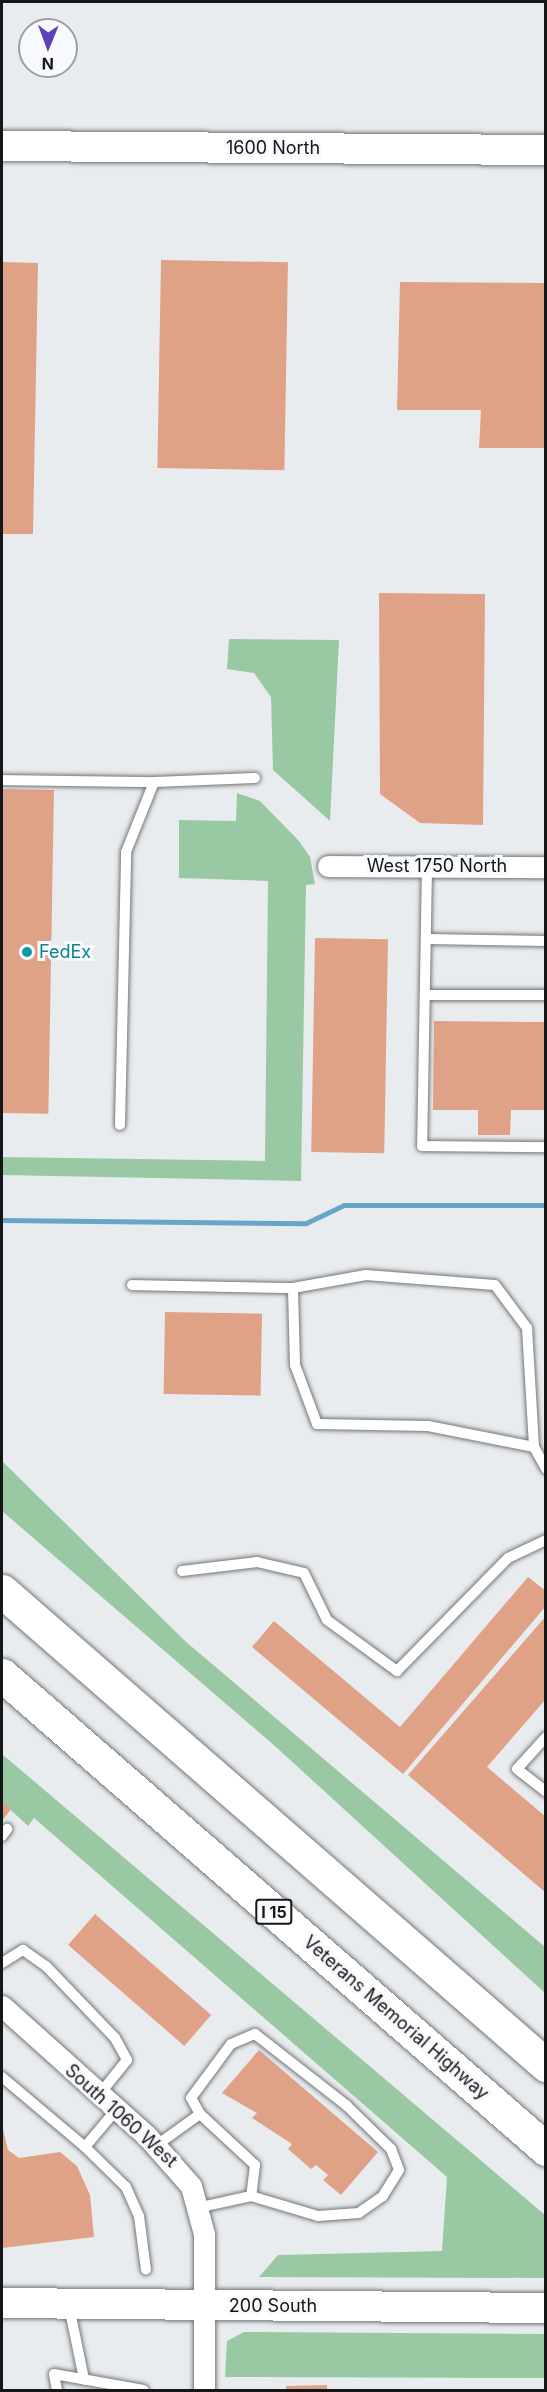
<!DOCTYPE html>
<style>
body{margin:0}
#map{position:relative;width:547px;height:2392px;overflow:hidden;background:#e9ecef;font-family:Inter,sans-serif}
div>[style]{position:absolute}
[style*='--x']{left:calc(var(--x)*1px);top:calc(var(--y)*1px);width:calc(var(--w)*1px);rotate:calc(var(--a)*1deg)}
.green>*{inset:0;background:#99c9a3}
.stream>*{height:5px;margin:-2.5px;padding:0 2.5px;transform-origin:2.5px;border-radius:2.5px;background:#66a6c9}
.building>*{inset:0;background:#e0a287;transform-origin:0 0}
.roads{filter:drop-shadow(0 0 2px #747679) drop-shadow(0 0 2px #747679)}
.lane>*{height:10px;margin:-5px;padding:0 5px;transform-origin:5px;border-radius:5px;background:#fff}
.street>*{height:21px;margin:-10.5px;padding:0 10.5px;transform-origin:10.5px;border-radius:10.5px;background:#fff}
.secondary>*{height:30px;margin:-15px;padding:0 15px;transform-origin:15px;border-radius:15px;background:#fff}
.highway>*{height:33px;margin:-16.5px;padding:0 16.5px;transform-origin:16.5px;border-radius:16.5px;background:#fff}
.dots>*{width:16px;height:16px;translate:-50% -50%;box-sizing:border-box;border:3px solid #f7f9fc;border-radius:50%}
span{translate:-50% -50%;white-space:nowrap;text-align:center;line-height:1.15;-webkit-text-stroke:6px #f7f9fc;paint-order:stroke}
.shield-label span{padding:2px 4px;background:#f7f9fc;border:2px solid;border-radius:4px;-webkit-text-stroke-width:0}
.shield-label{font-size:16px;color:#151617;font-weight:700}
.street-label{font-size:18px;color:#151617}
.culture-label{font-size:18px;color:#0d838f}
.left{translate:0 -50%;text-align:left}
.frame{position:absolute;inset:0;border:3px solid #151617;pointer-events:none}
.north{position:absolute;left:18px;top:18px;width:60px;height:60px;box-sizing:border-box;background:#f7f9fc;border:2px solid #9d9ea0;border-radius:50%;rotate:181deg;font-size:16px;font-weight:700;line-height:24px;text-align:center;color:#151617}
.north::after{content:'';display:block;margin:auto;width:21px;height:27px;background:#5b42ba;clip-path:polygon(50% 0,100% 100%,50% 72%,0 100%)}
</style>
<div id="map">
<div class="green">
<div style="clip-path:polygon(229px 639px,339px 640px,330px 821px,273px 770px,271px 697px,254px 673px,227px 669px)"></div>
<div style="clip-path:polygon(237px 793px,260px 801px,299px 841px,310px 857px,315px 884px,306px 885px,301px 1181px,2px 1175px,2px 1157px,265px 1161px,268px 881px,179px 878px,179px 820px,236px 821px)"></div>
<div style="clip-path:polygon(2px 1461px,185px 1641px,545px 1947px,545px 1993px,276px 1747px,2px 1511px)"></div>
<div style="clip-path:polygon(2px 1754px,545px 2215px,545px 2278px,259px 2277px,278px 2255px,442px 2251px,447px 2177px,34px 1818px,28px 1826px,2px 1802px)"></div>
<div style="clip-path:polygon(244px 2332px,545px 2334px,545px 2378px,225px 2377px,227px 2341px)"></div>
</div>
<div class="stream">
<div style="--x:2;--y:1220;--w:304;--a:0.6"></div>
<div style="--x:306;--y:1223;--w:42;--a:-25.3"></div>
<div style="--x:344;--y:1205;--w:202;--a:0"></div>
</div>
<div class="building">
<div style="left:161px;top:260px;width:127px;height:208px;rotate:1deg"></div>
<div style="clip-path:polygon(2px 262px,38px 263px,33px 534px,2px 534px)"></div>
<div style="clip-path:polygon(400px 282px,546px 283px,546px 448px,479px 448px,481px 410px,397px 410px)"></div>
<div style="clip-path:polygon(379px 593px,485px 594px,483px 825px,420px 823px,380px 794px)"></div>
<div style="left:2px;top:789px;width:52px;height:324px;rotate:1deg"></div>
<div style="left:315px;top:938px;width:73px;height:214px;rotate:1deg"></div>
<div style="clip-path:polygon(434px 1021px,546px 1022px,546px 1110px,511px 1110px,510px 1135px,478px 1135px,478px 1110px,433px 1110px)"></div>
<div style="left:165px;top:1312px;width:97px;height:82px;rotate:1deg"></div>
<div style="clip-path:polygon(528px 1577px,546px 1591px,546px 1606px,403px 1774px,252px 1647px,274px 1621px,400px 1727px)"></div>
<div style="clip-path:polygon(546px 1616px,546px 1699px,487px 1767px,546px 1817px,546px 1893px,408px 1775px)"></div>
<div style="clip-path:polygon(2px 1801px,11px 1809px,2px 1821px)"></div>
<div style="left:95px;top:1914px;width:154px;height:41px;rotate:41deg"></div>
<div style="clip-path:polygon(259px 2050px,378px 2152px,341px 2195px,323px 2180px,328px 2175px,316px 2165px,311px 2169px,288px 2149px,292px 2144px,252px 2118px,257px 2113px,222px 2093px)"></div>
<div style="clip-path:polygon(2px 2125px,8px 2150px,19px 2158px,60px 2152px,77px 2166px,90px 2195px,94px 2237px,2px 2248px)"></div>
<div style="clip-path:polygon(327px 2385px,327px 2390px,286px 2390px,286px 2386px)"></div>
</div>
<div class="roads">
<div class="lane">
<div style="--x:2;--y:780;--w:152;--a:0.8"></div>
<div style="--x:427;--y:866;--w:280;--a:91"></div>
<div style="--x:422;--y:1146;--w:124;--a:0.5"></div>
<div style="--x:426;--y:939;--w:120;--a:1"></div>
<div style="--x:425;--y:995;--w:121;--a:0"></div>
<div style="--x:120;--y:1125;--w:273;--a:-88.7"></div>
<div style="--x:126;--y:852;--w:75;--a:-68.2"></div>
<div style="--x:154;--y:782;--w:101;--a:-2.3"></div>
<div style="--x:132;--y:1285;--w:161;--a:1.1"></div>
<div style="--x:534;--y:1447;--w:108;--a:-168.8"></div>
<div style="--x:428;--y:1426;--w:111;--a:-179"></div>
<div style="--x:317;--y:1424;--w:63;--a:-110.4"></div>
<div style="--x:295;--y:1365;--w:77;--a:-91.5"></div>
<div style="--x:293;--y:1288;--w:74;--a:-10.1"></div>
<div style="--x:366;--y:1275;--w:129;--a:4.4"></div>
<div style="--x:495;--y:1285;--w:54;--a:53.3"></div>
<div style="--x:527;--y:1328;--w:119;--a:86.6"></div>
<div style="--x:534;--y:1447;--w:25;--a:61"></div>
<div style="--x:182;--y:1571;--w:76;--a:-6.8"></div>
<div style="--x:257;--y:1562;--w:48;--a:13.2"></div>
<div style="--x:304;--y:1573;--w:52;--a:63.9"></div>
<div style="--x:327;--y:1620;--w:87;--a:36.1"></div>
<div style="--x:397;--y:1671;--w:158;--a:-45.5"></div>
<div style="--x:508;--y:1558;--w:42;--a:-25.3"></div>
<div style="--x:546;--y:1737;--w:43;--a:132.2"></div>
<div style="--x:517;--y:1769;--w:37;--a:38"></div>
<div style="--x:2;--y:1836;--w:9;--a:-54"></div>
<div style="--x:2;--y:1963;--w:25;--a:-32"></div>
<div style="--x:23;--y:1950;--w:28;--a:35"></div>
<div style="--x:46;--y:1966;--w:100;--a:46.2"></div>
<div style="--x:115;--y:2038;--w:25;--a:61"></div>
<div style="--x:127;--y:2060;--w:45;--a:128.7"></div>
<div style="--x:2;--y:2077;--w:109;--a:40.1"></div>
<div style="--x:116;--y:2110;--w:48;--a:130"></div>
<div style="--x:85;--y:2147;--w:57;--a:44.3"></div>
<div style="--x:126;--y:2187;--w:32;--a:66"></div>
<div style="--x:139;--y:2216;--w:54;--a:82.6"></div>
<div style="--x:200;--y:2114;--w:18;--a:-119"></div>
<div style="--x:191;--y:2098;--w:67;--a:-53.5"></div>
<div style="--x:231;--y:2044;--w:26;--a:-23"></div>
<div style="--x:255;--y:2034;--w:117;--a:38"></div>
<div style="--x:347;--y:2106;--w:62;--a:44.3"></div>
<div style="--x:391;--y:2149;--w:22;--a:69"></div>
<div style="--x:399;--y:2170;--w:31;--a:122"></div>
<div style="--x:383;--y:2196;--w:29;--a:145"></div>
<div style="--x:359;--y:2213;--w:41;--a:175.8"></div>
<div style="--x:318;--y:2216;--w:70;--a:-163.4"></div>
<div style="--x:157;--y:2145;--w:53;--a:-35.8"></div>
<div style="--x:200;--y:2114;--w:75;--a:42.8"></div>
<div style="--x:255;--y:2165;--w:31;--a:97"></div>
<div style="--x:251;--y:2196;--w:55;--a:167.5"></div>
<div style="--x:69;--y:2306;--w:75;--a:78.4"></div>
<div style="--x:57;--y:2390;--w:16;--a:-101"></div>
<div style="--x:54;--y:2374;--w:91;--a:10.1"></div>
</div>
<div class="street">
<div style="--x:328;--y:866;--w:218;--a:0.3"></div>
<div style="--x:2;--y:2006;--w:193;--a:41.9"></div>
<div style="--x:146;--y:2135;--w:68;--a:48.6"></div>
<div style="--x:191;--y:2186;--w:50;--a:74.8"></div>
<div style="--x:204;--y:2234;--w:156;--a:90"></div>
</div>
<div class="secondary">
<div style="--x:2;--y:146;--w:544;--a:0.42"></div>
<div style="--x:2;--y:2303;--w:544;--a:0.53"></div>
</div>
<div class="highway">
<div style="--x:2;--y:1591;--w:722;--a:41.07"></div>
<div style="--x:2;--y:1675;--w:722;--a:41.07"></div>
</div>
</div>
<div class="dots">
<div style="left:27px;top:952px;background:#0f9aa8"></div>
</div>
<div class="shield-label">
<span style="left:274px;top:1912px">I 15</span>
</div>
<div class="street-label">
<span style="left:273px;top:148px">1600 North</span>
<span style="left:437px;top:866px">West 1750 North</span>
<span style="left:396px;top:2018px;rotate:41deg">Veterans Memorial Highway</span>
<span style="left:121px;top:2116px;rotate:42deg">South 1060 West</span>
<span style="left:273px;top:2306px">200 South</span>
</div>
<div class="culture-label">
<span class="left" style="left:39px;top:952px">FedEx</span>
</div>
<div class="frame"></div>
<div class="north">N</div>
</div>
